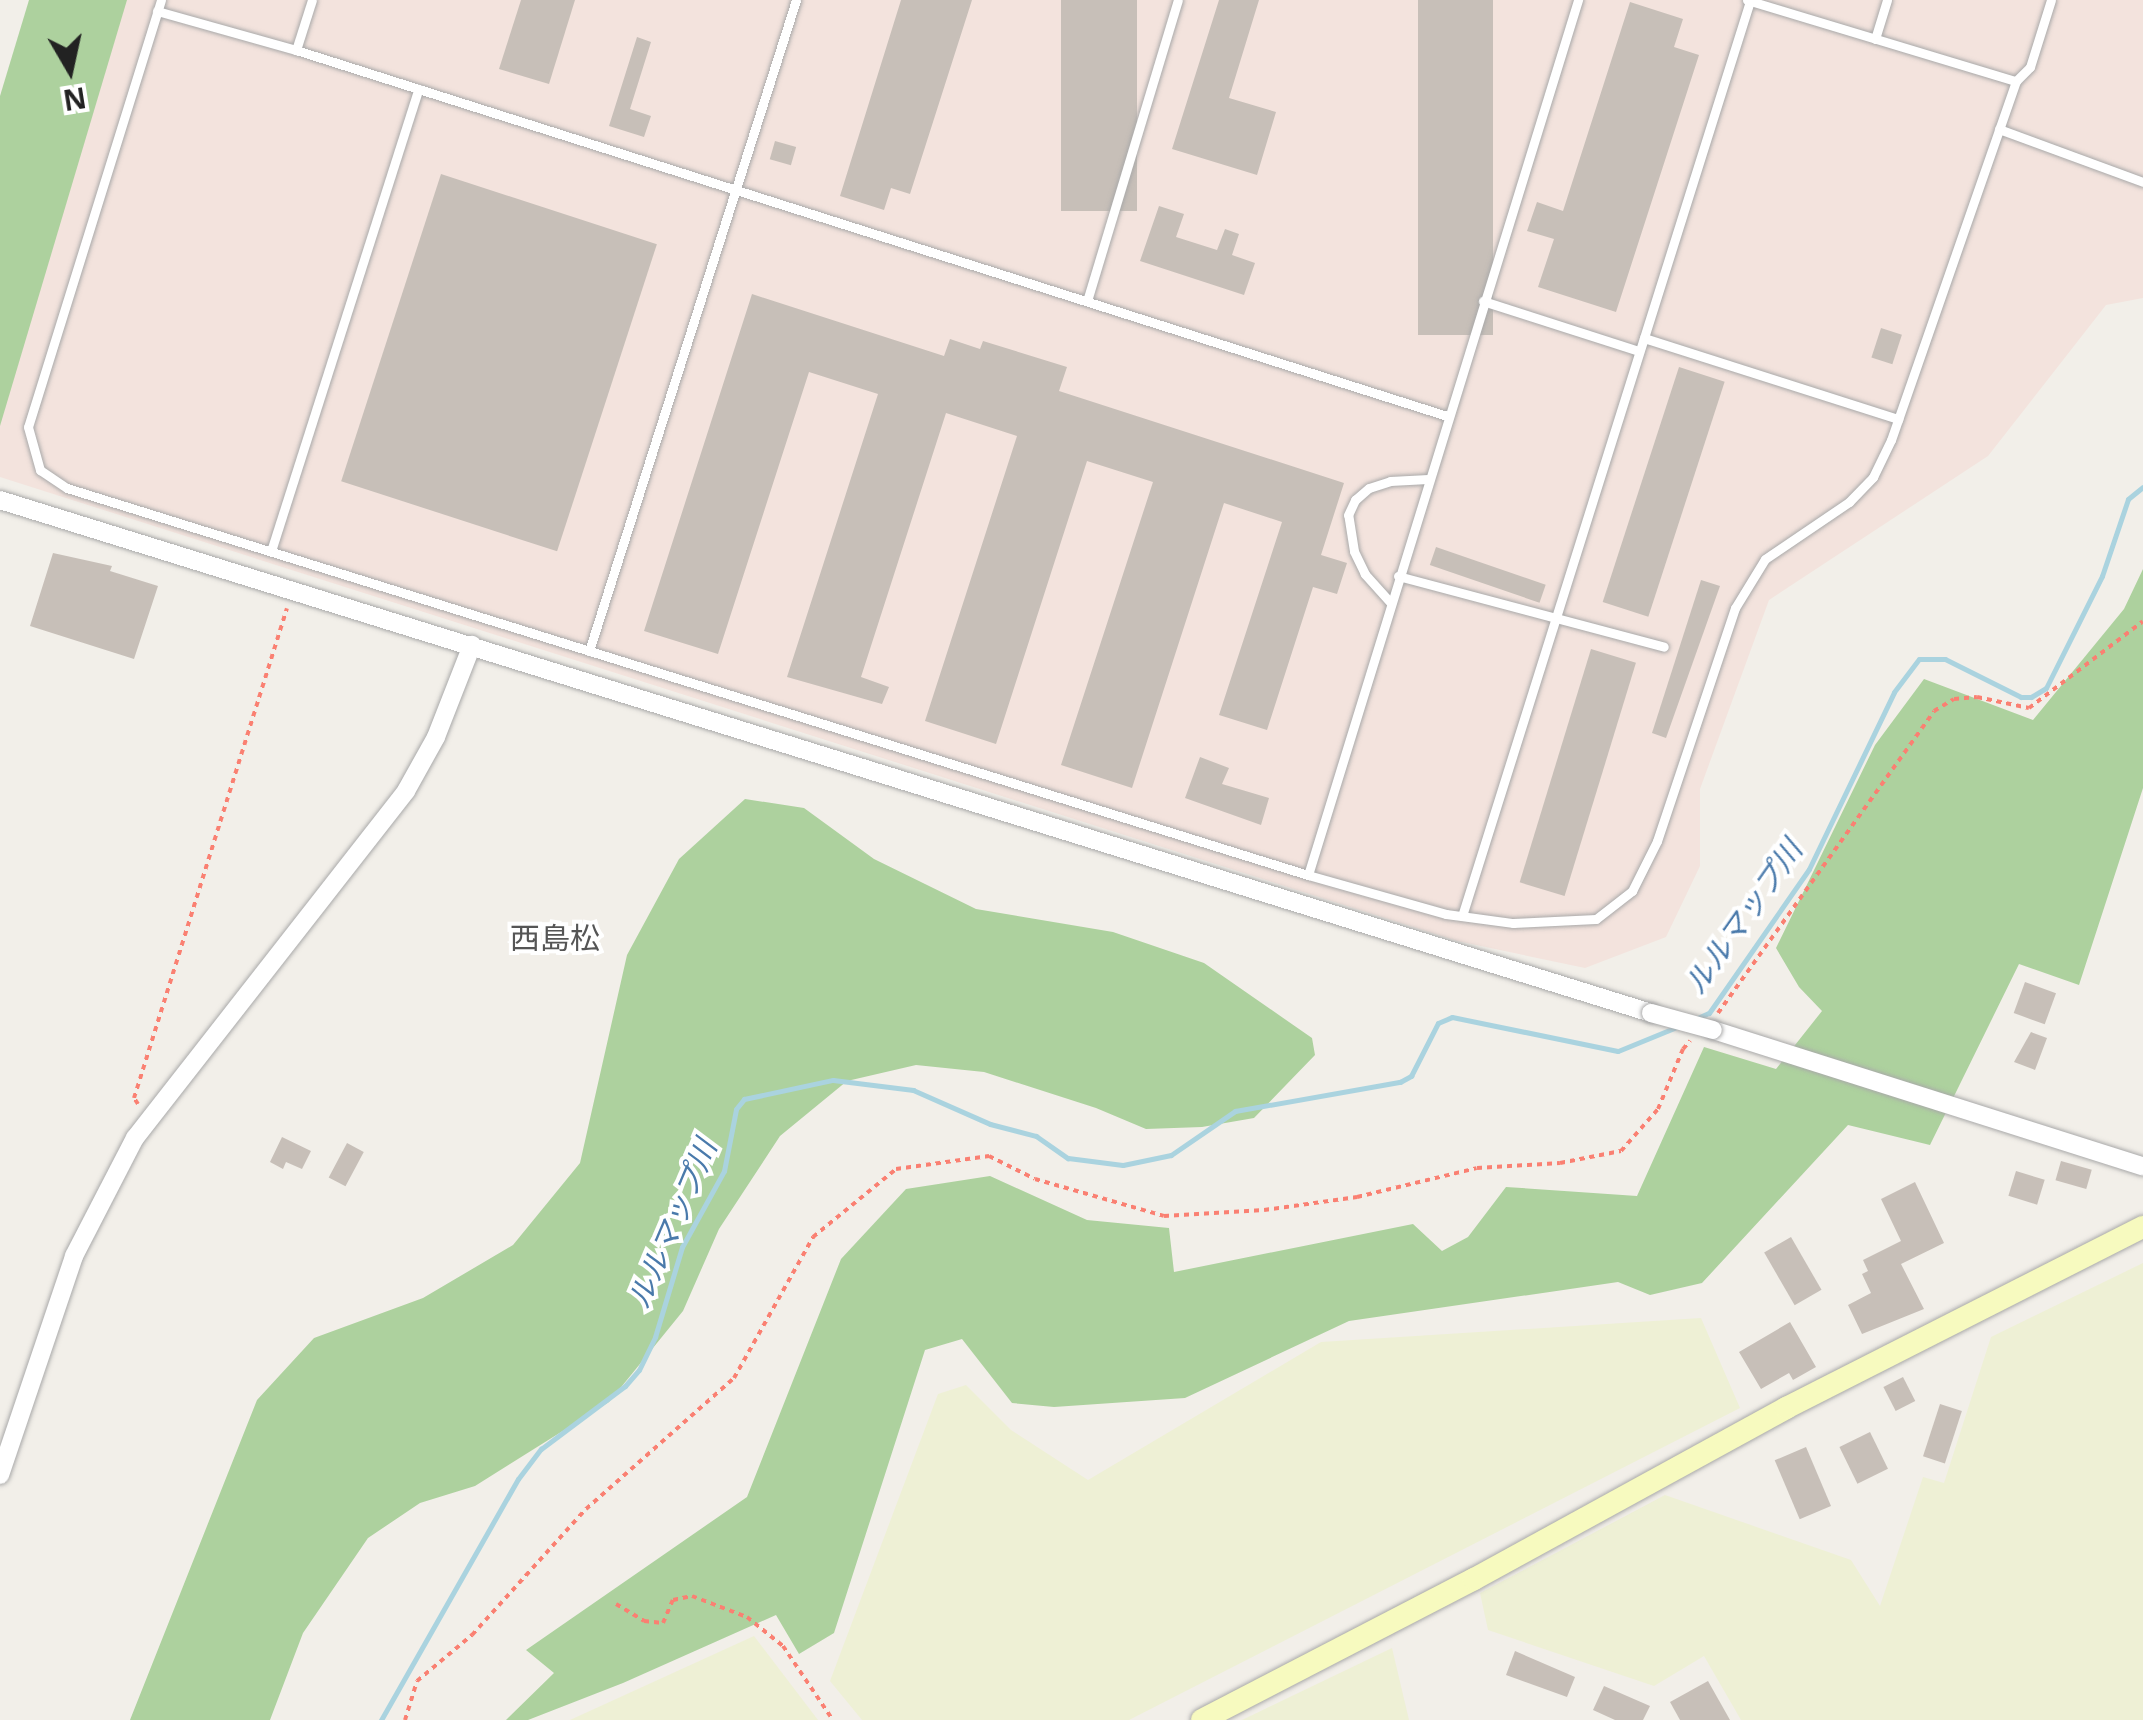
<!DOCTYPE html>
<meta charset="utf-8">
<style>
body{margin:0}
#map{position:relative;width:2143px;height:1720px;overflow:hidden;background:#f2efe9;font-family:"Open Sans","Noto Sans JP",sans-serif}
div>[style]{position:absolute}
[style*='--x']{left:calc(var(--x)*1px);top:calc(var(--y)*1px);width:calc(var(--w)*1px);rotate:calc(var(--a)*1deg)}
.military>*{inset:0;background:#f3e3dd}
.farmland>*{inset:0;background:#eef0d5}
.forest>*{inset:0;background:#add19e}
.stream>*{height:5px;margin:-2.5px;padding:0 2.5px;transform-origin:2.5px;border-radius:2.5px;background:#aad3df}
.building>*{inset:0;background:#c7bfb8;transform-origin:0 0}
.path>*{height:4px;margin-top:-2px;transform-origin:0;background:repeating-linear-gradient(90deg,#fa8072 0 5px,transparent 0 10px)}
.roads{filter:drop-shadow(0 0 2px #a9a9a9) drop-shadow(0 0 2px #a9a9a9)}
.lane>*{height:9px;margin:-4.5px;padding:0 4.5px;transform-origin:4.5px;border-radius:4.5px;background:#fff}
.street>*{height:18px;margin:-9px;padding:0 9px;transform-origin:9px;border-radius:9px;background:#fff}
.secondary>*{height:22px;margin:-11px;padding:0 11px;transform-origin:11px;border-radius:11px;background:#f7fabf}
.bridges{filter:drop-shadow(0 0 2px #a9a9a9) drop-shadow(0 0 2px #a9a9a9)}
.street-bridge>*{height:18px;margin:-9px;padding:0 9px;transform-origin:9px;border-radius:9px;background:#fff}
span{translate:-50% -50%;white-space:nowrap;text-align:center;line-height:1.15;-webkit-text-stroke:8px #fff;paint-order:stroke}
.water-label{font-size:30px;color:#4a7aab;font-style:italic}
.neighbourhood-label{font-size:30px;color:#555}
.north{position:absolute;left:20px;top:20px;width:100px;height:100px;-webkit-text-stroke:8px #fff;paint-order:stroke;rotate:171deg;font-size:28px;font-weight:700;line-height:40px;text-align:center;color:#222}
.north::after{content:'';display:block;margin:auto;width:35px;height:45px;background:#222;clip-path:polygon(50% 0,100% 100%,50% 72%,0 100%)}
</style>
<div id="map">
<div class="military">
<div style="clip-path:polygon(115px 0,2143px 0,2143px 298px,2106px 305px,1988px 456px,1769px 600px,1700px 789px,1700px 866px,1666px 937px,1585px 968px,1457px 941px,0 477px,0 373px)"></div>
</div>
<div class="farmland">
<div style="clip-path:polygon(2143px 1263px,2143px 1720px,1741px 1720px,1704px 1656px,1654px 1686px,1488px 1630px,1480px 1593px,1665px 1495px,1851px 1560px,1880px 1606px,1923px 1477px,1944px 1483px,1991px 1337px)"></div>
<div style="clip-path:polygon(1701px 1318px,1740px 1408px,1129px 1720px,862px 1720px,830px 1681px,938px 1394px,966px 1385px,1011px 1430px,1088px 1480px,1321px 1342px)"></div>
<div style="clip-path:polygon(754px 1636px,818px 1720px,570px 1720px)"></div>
<div style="clip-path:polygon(1392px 1648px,1409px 1720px,1242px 1720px)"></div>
</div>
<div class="forest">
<div style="clip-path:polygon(29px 0,127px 0,0 426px,0 96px)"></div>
<div style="clip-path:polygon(2143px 569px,2143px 788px,2079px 985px,2019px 964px,1930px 1145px,1848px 1125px,1702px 1283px,1650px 1295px,1618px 1282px,1349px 1321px,1185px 1398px,1054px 1407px,1012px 1403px,962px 1339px,925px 1350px,834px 1633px,799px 1654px,776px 1615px,623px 1683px,528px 1720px,506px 1720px,554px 1673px,526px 1650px,747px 1497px,841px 1259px,906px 1189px,990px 1176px,1087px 1220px,1169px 1228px,1174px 1272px,1413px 1224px,1442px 1251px,1468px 1237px,1506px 1187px,1637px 1196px,1704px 1047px,1776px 1069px,1822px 1011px,1799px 987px,1776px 948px,1875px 745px,1924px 679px,2033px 720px,2124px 609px)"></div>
<div style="clip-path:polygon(745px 799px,804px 808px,874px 859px,976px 909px,1113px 932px,1204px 963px,1312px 1038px,1315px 1055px,1254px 1118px,1202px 1127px,1146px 1129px,1096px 1108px,984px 1072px,916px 1065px,847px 1081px,780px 1136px,719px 1229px,683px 1311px,609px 1402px,475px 1486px,420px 1503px,368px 1538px,303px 1633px,270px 1720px,130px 1720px,257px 1400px,314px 1338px,423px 1298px,513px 1245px,580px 1163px,627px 955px,679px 859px)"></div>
</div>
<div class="stream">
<div style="--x:1693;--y:1020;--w:17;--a:-24"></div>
<div style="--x:1709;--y:1013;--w:175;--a:-55.2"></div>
<div style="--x:1809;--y:869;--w:196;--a:-64.3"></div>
<div style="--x:1894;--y:692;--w:41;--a:-52.9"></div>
<div style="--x:1919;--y:659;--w:26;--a:0"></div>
<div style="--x:1945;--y:659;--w:85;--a:26.6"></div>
<div style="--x:2021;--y:697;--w:10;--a:0"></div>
<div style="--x:2031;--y:697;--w:17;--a:-31"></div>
<div style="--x:2046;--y:688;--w:125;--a:-63.4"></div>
<div style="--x:2102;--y:576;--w:81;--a:-71.3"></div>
<div style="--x:2128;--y:499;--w:19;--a:-39"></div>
<div style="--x:381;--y:1720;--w:277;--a:-60.4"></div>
<div style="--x:518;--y:1479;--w:38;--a:-53"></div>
<div style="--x:541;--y:1449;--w:105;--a:-36.9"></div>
<div style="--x:625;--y:1386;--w:21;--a:-49"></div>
<div style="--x:639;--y:1370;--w:37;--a:-64"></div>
<div style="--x:655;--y:1337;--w:94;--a:-73.3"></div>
<div style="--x:682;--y:1247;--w:87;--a:-61.1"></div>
<div style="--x:724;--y:1171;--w:63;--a:-79"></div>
<div style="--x:736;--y:1109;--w:13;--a:-51"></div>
<div style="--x:744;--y:1099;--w:91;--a:-12.1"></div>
<div style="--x:833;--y:1080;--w:81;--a:7.1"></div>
<div style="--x:913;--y:1090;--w:84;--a:23.8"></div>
<div style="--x:990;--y:1124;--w:48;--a:14.6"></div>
<div style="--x:1036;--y:1136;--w:39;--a:35"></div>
<div style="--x:1068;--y:1158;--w:55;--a:7.3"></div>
<div style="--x:1123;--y:1165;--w:49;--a:-11.8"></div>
<div style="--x:1171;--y:1155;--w:78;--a:-34.5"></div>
<div style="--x:1235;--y:1111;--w:168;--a:-10"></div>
<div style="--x:1400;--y:1082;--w:13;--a:-29"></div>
<div style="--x:1411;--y:1076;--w:59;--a:-63"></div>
<div style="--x:1438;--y:1023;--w:15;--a:-23"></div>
<div style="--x:1452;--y:1017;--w:169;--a:11.6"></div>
<div style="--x:1618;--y:1051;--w:66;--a:-22.3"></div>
</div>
<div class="building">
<div style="clip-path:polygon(521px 0,575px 0,549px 84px,499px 69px)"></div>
<div style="clip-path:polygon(901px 0,972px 0,910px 194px,891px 188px,884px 210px,840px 196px)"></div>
<div style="left:1061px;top:0;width:76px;height:211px"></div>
<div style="clip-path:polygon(1219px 0,1259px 0,1229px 98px,1276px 112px,1257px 175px,1172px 149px)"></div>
<div style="left:1418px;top:0;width:75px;height:335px"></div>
<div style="clip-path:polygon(1630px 2px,1683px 19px,1674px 47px,1699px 55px,1616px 312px,1538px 287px,1554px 239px,1527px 231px,1537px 202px,1563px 211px)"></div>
<div style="clip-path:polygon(637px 37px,651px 42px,630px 109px,651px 116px,644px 137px,609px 126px)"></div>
<div style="left:775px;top:141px;width:22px;height:19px;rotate:16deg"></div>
<div style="left:441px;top:174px;width:227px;height:323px;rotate:18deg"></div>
<div style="clip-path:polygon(1159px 206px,1184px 214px,1176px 237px,1217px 250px,1225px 229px,1239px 234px,1232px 255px,1255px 263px,1244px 295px,1140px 261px)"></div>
<div style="clip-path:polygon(752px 294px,944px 356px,950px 339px,980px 349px,983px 341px,1067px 367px,1059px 391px,1344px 483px,1321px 555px,1347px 563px,1337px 594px,1313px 587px,1267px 730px,1219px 715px,1282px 522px,1224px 503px,1132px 788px,1061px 765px,1153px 482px,1087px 461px,996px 744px,925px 721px,1017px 436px,946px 413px,861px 677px,889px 687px,882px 704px,787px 677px,878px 394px,809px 372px,718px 654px,644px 631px)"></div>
<div style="left:1881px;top:328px;width:22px;height:31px;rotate:18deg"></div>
<div style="left:1679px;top:367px;width:48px;height:247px;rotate:18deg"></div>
<div style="left:1436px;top:547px;width:116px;height:19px;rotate:19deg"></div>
<div style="clip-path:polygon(53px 553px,112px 566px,110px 571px,158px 586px,134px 659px,30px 626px)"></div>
<div style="clip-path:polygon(1701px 580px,1720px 586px,1666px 738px,1652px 733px)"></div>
<div style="left:1591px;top:649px;width:47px;height:244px;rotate:17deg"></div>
<div style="clip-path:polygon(1200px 757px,1229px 768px,1222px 784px,1269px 798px,1261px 825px,1185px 798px)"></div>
<div style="left:2025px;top:982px;width:33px;height:33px;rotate:20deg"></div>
<div style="clip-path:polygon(2031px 1032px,2047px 1038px,2035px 1070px,2014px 1062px)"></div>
<div style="clip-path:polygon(282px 1137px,311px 1151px,302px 1169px,286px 1162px,283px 1169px,270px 1162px)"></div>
<div style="left:347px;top:1143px;width:19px;height:39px;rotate:28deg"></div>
<div style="left:2061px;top:1161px;width:32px;height:20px;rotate:16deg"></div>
<div style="left:2016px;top:1171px;width:30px;height:26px;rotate:17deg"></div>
<div style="clip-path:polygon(1915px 1182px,1944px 1243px,1901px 1264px,1924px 1309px,1862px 1334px,1848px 1305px,1871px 1293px,1862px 1274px,1868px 1271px,1863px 1260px,1901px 1241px,1881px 1199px)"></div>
<div style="left:1791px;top:1237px;width:61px;height:31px;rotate:60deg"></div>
<div style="clip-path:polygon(1790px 1322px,1816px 1367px,1793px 1380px,1789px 1373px,1761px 1389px,1739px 1352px)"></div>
<div style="left:1903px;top:1377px;width:27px;height:22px;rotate:63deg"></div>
<div style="left:1940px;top:1404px;width:23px;height:55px;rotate:18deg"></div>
<div style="left:1870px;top:1432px;width:41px;height:34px;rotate:64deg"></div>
<div style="left:1806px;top:1447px;width:64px;height:34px;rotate:67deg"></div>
<div style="clip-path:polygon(1515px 1651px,1575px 1677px,1567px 1697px,1506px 1675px)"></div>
<div style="clip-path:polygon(1708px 1681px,1730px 1720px,1680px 1720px,1670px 1702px)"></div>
<div style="clip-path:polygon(1604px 1686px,1650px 1706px,1643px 1720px,1615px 1720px,1593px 1710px)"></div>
</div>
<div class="path">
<div style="--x:1718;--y:1013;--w:371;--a:-54.4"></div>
<div style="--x:1934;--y:711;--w:23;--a:-31"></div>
<div style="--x:1954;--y:699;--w:23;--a:-5"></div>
<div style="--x:1977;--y:697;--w:53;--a:11.9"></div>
<div style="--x:2029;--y:708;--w:143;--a:-37.3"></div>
<div style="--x:138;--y:1104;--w:7;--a:-124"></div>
<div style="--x:134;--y:1098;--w:513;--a:-72.66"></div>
<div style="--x:616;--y:1604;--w:33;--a:31"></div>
<div style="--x:644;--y:1621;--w:19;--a:6"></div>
<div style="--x:663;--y:1623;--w:25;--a:-67"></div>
<div style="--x:673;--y:1600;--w:19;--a:-12"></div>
<div style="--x:692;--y:1596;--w:59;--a:20.9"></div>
<div style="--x:747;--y:1617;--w:46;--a:38.9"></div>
<div style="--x:783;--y:1646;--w:89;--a:56"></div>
<div style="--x:405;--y:1720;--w:41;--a:-72.9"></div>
<div style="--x:417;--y:1681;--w:72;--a:-39.9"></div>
<div style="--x:472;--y:1635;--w:170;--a:-47.9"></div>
<div style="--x:586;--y:1509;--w:198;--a:-41.5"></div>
<div style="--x:734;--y:1378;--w:162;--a:-60.7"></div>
<div style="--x:813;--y:1237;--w:107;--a:-39.3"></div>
<div style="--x:896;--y:1169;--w:94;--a:-8"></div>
<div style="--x:989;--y:1156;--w:51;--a:26.6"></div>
<div style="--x:1035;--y:1179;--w:134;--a:16"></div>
<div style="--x:1164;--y:1216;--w:100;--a:-3.4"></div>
<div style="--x:1264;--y:1210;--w:94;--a:-8"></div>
<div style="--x:1357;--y:1197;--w:123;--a:-13.6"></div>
<div style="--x:1477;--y:1168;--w:83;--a:-3.4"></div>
<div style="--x:1560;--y:1163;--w:62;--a:-11.1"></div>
<div style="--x:1621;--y:1151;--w:56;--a:-48.6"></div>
<div style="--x:1658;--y:1109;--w:65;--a:-67.4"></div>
<div style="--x:1683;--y:1049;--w:11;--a:-49"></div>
</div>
<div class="roads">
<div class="lane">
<div style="--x:161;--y:0;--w:447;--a:107.3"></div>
<div style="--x:28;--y:427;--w:45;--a:74.4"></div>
<div style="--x:40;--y:470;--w:32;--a:34"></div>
<div style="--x:67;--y:488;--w:1300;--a:17.32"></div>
<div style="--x:1308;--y:875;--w:143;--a:15.8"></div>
<div style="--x:1446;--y:914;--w:68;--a:7.7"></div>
<div style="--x:1513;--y:923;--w:83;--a:-2.8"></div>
<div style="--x:1596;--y:919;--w:46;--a:-37.9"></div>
<div style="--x:1632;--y:891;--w:56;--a:-63.4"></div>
<div style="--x:1657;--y:841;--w:246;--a:-71.5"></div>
<div style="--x:1735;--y:608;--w:57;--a:-58.5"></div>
<div style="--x:1765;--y:559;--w:102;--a:-34.2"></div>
<div style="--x:1849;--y:502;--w:35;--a:-46"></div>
<div style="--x:1873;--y:477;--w:41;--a:-64.1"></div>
<div style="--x:1891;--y:440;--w:380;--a:-70.8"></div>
<div style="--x:2016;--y:81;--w:20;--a:-45"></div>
<div style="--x:2030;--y:67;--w:70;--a:-72.6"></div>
<div style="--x:1747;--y:0;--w:281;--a:16.8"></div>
<div style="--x:157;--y:11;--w:144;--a:15.7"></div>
<div style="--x:296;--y:50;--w:1208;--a:17.64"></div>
<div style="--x:1875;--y:39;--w:41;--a:-72.9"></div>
<div style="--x:296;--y:50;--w:52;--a:-72.3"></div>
<div style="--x:1999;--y:129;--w:153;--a:20.2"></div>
<div style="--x:1087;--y:301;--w:314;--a:-73.2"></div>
<div style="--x:1483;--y:301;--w:164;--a:17.8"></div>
<div style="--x:1644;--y:338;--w:267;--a:17.7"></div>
<div style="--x:271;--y:551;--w:485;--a:-72.3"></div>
<div style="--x:1398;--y:576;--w:275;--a:14.9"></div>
<div style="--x:1390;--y:602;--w:38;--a:-132"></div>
<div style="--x:1365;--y:574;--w:25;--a:-116"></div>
<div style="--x:1354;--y:551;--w:36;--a:-99"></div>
<div style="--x:1348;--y:515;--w:17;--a:-65"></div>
<div style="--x:1355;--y:500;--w:18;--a:-41"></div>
<div style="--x:1369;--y:488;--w:22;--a:-18"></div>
<div style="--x:1390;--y:481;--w:38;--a:-3"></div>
<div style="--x:589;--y:651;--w:683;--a:-72.36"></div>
<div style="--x:1308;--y:875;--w:916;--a:-72.85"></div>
<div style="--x:1462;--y:916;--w:959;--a:-72.53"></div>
</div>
<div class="street">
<div style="--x:0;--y:500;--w:1729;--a:17.26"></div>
<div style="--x:1713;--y:1030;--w:451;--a:17.6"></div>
<div style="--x:0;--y:1475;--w:231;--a:-71.3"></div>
<div style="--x:74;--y:1256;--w:133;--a:-62.7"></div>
<div style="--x:135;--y:1138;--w:440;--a:-52"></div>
<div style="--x:406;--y:791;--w:62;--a:-60.9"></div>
<div style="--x:436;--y:737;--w:99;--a:-68.6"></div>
</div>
<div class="secondary">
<div style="--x:1202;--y:1720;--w:306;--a:-27.4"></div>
<div style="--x:1474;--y:1579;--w:356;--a:-28.7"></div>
<div style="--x:1786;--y:1408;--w:400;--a:-26.9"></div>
</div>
</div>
<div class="bridges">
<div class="street-bridge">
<div style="--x:1651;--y:1013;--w:64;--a:15.3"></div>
</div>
</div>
<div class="water-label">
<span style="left:1743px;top:917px;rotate:-55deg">ルルマップ川</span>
<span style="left:672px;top:1224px;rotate:-67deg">ルルマップ川</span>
</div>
<div class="neighbourhood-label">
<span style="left:555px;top:938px">西島松</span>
</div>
<div class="north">N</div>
</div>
